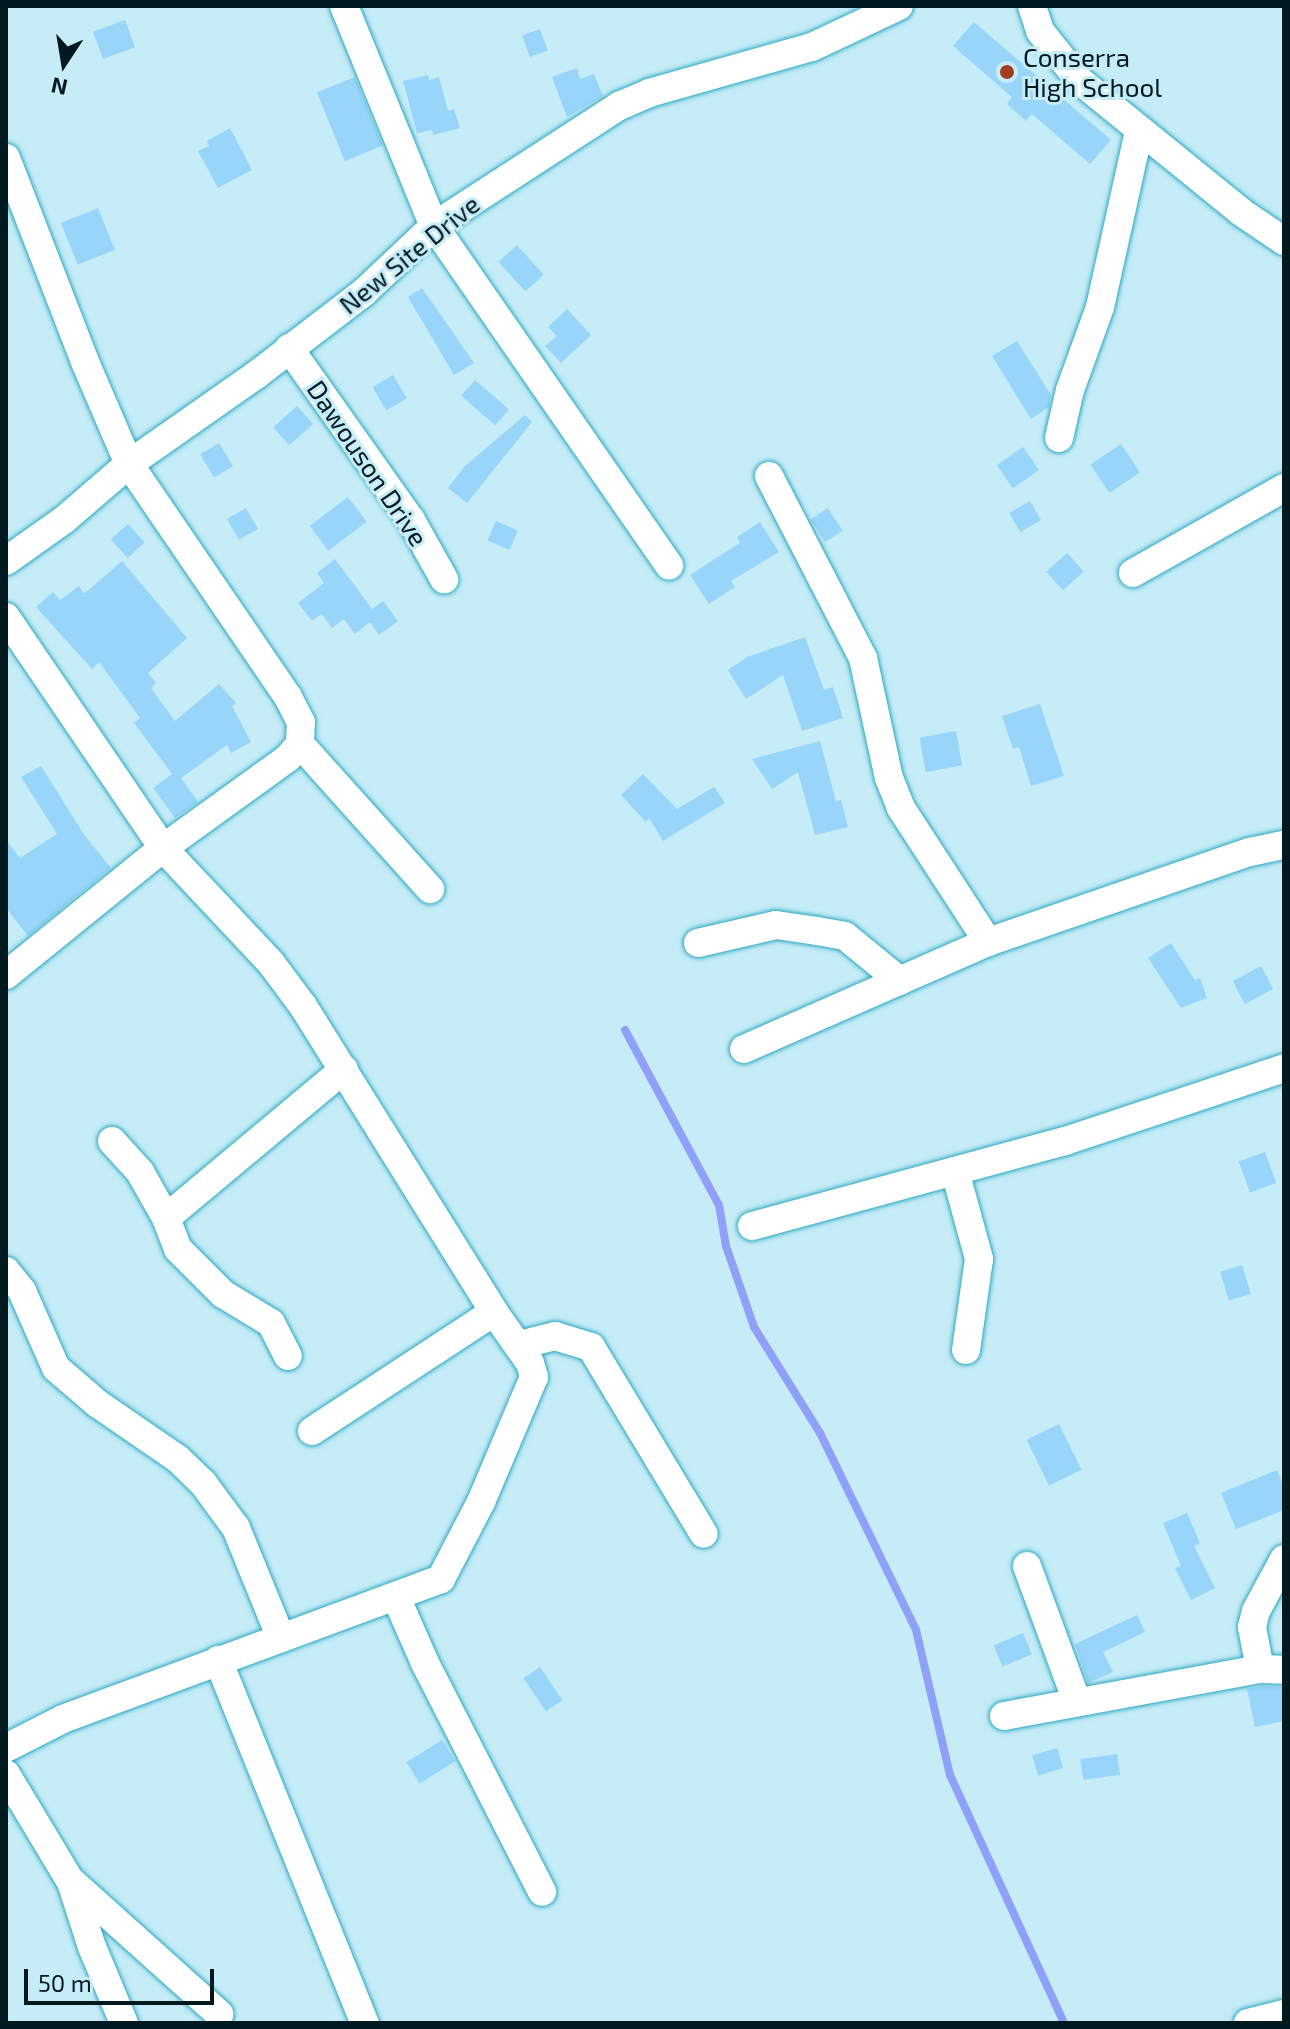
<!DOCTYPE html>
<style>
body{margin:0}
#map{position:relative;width:1290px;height:2029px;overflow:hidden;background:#c5ecf7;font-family:"Exo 2",sans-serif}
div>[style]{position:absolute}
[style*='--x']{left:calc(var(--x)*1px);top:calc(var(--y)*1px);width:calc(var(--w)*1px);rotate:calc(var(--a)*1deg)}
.stream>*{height:8px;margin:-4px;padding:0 4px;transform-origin:4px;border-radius:4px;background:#90a0f9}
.building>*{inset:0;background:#99d5f8;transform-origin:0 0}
.roads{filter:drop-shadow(0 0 2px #2da8c1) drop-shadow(0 0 2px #2da8c1)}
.minor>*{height:28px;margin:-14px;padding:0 14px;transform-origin:14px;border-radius:14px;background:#fff}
.dots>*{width:22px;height:22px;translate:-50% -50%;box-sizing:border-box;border:4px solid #c5ecf7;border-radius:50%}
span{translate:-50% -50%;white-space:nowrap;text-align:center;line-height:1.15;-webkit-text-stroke:6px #c5ecf7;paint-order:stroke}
.poi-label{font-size:26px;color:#02191f}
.left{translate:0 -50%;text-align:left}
.street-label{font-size:26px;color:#02191f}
.frame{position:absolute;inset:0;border:8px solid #02191f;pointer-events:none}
.north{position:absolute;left:24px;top:24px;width:80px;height:80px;-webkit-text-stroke:6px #c5ecf7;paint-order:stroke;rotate:192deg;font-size:22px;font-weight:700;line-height:32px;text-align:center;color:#02191f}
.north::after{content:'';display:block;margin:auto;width:28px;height:36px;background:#02191f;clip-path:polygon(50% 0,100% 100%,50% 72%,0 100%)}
.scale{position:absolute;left:24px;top:1969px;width:190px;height:36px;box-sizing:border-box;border:4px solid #02191f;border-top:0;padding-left:10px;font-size:24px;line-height:28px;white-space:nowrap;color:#02191f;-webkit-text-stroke:6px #c5ecf7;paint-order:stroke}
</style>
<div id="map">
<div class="stream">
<div style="--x:625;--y:1030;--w:199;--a:61.8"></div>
<div style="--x:719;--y:1205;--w:42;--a:80.3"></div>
<div style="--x:726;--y:1246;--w:86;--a:70.9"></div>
<div style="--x:754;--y:1327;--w:125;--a:58.1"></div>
<div style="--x:820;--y:1433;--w:219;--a:64"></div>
<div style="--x:916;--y:1630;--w:149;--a:76.8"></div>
<div style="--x:950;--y:1775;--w:273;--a:65.3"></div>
</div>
<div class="building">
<div style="left:125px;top:20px;width:29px;height:34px;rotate:70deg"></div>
<div style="clip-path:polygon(974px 22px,1111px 140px,1090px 164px,1032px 114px,1026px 121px,1007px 104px,1012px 97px,953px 46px)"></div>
<div style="left:540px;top:29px;width:23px;height:19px;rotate:70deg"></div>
<div style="clip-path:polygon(577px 68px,580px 79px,594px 74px,603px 96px,567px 117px,552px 77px)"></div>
<div style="clip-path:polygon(428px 75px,429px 80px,439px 77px,448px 111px,454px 109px,460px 128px,433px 135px,432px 130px,417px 133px,403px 81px)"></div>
<div style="left:355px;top:77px;width:74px;height:41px;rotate:68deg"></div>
<div style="clip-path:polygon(230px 128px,252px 170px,218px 188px,198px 151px,209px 146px,207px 141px)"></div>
<div style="left:98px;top:208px;width:45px;height:40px;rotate:68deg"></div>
<div style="left:517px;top:245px;width:40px;height:25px;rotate:48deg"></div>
<div style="clip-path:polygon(422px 288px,474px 363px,454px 375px,408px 297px)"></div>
<div style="clip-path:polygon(567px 309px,591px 335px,561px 363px,545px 346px,557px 336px,548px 327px)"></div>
<div style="clip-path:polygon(1017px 341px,1051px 395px,1049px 407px,1031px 419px,992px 356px)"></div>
<div style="left:393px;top:375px;width:27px;height:24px;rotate:59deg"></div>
<div style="left:475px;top:380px;width:45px;height:21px;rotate:41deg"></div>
<div style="left:297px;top:406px;width:24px;height:32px;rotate:48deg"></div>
<div style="clip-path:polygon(525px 415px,532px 422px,467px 503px,448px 488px,465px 466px)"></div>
<div style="left:219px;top:443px;width:27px;height:22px;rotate:59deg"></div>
<div style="left:1121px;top:444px;width:34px;height:37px;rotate:56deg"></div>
<div style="left:1023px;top:447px;width:28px;height:32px;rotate:55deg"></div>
<div style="left:348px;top:497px;width:31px;height:48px;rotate:53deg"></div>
<div style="left:1030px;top:501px;width:22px;height:24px;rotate:60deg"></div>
<div style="left:246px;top:508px;width:24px;height:22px;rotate:60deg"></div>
<div style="left:828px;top:508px;width:27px;height:21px;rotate:57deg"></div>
<div style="left:496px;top:521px;width:24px;height:21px;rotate:24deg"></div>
<div style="clip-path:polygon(760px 522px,779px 552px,731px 581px,735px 587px,709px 604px,690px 575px,740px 543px,737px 537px)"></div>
<div style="left:128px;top:524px;width:25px;height:23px;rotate:48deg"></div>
<div style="left:1067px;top:553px;width:25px;height:28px;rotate:48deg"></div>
<div style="clip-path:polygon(335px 559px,372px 609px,383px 601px,398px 621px,379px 635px,370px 622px,355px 634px,344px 619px,332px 628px,322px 614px,312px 621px,298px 603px,324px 583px,317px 573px)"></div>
<div style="clip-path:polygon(122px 561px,187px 638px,148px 673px,156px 683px,151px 688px,175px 721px,219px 684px,236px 703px,232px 706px,251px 742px,231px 753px,227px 745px,181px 778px,198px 802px,175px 818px,153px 788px,172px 774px,134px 723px,140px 718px,99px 662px,92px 669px,36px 607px,53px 592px,60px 600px,79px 586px,84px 594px)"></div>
<div style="clip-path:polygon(805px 637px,824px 690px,833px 687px,843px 718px,802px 731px,783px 675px,746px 699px,728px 670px,747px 657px)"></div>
<div style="clip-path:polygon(1040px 704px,1064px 776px,1031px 786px,1019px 747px,1013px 749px,1002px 716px)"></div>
<div style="left:956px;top:731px;width:35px;height:37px;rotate:80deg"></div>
<div style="clip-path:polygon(820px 741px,836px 801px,841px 800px,848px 827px,815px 835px,798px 772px,772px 789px,752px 759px)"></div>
<div style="clip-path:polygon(41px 766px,85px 836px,111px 868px,28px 936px,6px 908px,6px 840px,20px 858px,57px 834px,21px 777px)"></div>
<div style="clip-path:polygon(643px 774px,677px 809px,714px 787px,725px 803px,663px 841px,649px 818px,646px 822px,621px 795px)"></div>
<div style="clip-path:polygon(1171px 943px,1195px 980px,1200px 978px,1207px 998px,1181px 1008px,1148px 958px)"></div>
<div style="left:1261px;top:966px;width:26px;height:32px;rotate:62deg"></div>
<div style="left:1265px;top:1152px;width:33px;height:28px;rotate:70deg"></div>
<div style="left:1242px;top:1265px;width:30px;height:23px;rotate:73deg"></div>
<div style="left:1059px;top:1424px;width:51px;height:36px;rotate:64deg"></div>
<div style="clip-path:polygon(1277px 1470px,1284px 1487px,1284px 1510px,1236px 1529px,1221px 1493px)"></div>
<div style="clip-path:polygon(1187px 1513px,1200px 1543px,1194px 1546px,1215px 1588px,1191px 1600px,1175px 1568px,1181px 1566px,1163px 1523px)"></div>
<div style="clip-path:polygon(1137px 1615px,1145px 1632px,1103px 1652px,1113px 1672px,1088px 1683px,1075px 1644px)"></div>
<div style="left:1023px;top:1633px;width:23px;height:32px;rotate:67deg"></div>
<div style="left:540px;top:1667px;width:40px;height:20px;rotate:56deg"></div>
<div style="clip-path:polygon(1262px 1686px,1282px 1687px,1284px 1721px,1255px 1727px,1247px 1689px)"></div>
<div style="left:442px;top:1740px;width:25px;height:42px;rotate:58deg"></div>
<div style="left:1057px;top:1748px;width:21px;height:26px;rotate:73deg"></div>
<div style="left:1117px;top:1754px;width:21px;height:37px;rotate:82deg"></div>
</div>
<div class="roads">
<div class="minor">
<div style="--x:344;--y:6;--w:238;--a:67.8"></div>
<div style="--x:434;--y:226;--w:413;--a:55.3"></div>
<div style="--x:1032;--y:6;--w:26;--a:72"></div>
<div style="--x:1040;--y:31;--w:64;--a:51.3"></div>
<div style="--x:1080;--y:81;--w:208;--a:39.1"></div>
<div style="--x:1241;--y:212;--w:52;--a:34"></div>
<div style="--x:6;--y:158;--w:219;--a:68.8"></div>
<div style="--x:85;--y:362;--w:111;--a:66.7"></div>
<div style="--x:129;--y:464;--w:282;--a:55.7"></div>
<div style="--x:288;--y:697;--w:28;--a:63"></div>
<div style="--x:301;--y:722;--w:22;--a:93"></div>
<div style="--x:300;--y:744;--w:18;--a:131"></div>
<div style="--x:288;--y:758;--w:154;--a:144.2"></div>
<div style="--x:163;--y:848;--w:202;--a:141"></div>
<div style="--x:289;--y:348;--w:211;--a:54.7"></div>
<div style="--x:411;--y:520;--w:68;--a:60.8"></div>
<div style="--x:1059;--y:438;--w:49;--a:-77.1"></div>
<div style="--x:1070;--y:390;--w:88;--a:-70.1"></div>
<div style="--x:1100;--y:307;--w:180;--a:-77.5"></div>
<div style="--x:769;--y:476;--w:205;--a:62.7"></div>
<div style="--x:863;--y:658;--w:123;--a:77.8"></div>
<div style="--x:889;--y:778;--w:32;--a:68"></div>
<div style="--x:901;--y:808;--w:160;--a:57"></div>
<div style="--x:6;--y:561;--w:72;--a:-35.4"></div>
<div style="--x:65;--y:519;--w:84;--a:-40.7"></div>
<div style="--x:129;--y:464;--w:155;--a:-35"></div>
<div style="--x:256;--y:375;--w:135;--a:-37.5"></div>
<div style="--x:363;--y:293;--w:98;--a:-43.3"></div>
<div style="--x:434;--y:226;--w:221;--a:-33"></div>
<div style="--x:619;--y:106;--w:33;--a:-23"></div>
<div style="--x:649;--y:93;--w:169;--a:-15.8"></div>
<div style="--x:812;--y:47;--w:96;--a:-25.2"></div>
<div style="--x:1133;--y:573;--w:173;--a:-29.4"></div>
<div style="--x:6;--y:617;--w:279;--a:55.8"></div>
<div style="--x:163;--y:848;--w:158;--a:46.8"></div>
<div style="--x:271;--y:963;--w:54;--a:53.3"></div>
<div style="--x:303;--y:1006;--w:361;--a:58"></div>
<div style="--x:494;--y:1312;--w:62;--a:54.8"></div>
<div style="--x:530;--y:1363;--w:15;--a:74"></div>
<div style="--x:534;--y:1377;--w:136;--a:113"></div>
<div style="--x:481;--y:1502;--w:87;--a:117.5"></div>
<div style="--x:441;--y:1579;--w:403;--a:159.7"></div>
<div style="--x:63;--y:1719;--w:64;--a:153"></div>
<div style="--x:300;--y:744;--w:195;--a:48.1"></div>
<div style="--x:698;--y:943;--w:80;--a:-13"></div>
<div style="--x:776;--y:925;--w:41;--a:8.3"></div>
<div style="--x:817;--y:931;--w:28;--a:10"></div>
<div style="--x:845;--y:936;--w:71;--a:39.3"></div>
<div style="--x:744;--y:1049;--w:266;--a:-23.7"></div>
<div style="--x:988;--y:942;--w:277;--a:-19"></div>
<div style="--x:1250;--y:852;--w:35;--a:-12"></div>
<div style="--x:112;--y:1141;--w:42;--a:47.9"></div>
<div style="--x:140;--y:1172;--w:53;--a:60.5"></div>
<div style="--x:166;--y:1218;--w:33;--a:69"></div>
<div style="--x:178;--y:1249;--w:64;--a:45"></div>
<div style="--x:223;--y:1294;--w:56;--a:31.1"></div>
<div style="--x:271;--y:1323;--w:37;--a:63"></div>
<div style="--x:955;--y:1171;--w:91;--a:74.7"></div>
<div style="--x:979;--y:1259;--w:92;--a:98.1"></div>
<div style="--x:166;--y:1218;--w:232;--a:-39.9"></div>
<div style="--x:752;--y:1226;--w:324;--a:-15.2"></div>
<div style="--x:1065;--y:1141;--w:231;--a:-18.4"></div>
<div style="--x:6;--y:1271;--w:26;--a:51"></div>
<div style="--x:22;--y:1291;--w:84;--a:66.2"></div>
<div style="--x:56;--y:1368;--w:55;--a:40.6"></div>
<div style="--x:98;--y:1404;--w:97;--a:34.5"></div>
<div style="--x:178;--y:1459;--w:35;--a:44"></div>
<div style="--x:203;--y:1483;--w:56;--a:53.7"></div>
<div style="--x:236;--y:1528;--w:119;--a:67.8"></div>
<div style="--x:519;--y:1345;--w:37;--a:-14"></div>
<div style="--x:555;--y:1336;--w:38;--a:17"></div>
<div style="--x:591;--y:1347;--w:218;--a:58.9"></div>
<div style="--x:312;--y:1431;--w:217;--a:-33.2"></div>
<div style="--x:1027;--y:1566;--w:145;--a:69.8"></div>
<div style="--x:396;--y:1597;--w:72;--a:66.3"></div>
<div style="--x:425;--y:1663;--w:257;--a:62.9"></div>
<div style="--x:218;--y:1660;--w:392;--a:68"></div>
<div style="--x:1260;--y:1669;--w:43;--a:-100.8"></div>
<div style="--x:1252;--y:1627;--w:16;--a:-76"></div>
<div style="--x:1256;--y:1611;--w:59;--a:-61.7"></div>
<div style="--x:1004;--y:1716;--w:260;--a:-10.4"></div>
<div style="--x:1260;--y:1669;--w:24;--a:2"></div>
<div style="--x:6;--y:1774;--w:126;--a:59"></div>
<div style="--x:71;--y:1882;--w:68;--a:72.1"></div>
<div style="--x:92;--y:1947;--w:82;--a:67.2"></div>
<div style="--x:72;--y:1882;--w:198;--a:41.9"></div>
<div style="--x:1248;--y:2023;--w:37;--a:-14"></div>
</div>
</div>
<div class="dots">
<div style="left:1007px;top:72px;background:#a43c22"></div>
</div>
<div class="poi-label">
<span class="left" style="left:1023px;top:72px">Conserra<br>High School</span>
</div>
<div class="street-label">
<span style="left:409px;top:254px;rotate:-39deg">New Site Drive</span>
<span style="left:368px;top:463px;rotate:56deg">Dawouson Drive</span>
</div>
<div class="frame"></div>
<div class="north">N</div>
<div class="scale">50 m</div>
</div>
